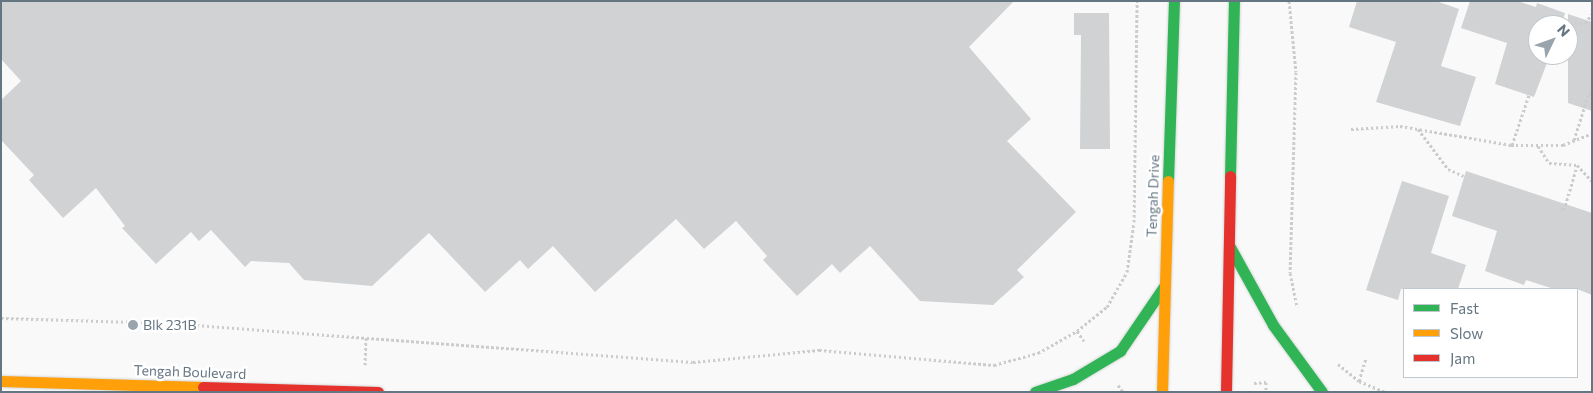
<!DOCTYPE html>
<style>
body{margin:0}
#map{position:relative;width:1593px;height:393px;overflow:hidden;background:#f9f9f9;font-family:Commissioner,sans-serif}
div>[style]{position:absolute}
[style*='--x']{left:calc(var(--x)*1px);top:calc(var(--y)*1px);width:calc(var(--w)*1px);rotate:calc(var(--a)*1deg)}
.building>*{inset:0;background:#d0d2d3}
.path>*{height:3px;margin-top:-1.5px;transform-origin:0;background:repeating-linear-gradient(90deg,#cbcccd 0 2.5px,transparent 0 5px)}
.roads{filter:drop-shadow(0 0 1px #d5d6d7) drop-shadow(0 0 1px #d5d6d7)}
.fast>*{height:11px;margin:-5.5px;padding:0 5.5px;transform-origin:5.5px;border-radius:5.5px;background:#30b455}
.slow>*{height:11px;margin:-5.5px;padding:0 5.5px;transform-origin:5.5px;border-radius:5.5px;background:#ff9f0a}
.jam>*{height:11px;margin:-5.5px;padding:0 5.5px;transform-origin:5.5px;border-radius:5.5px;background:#e5322d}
.dots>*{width:14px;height:14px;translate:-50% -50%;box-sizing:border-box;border:2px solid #fff;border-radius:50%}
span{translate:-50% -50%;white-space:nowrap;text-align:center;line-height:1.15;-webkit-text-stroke:5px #fff;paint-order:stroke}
.street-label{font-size:14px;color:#657683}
.poi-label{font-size:14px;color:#657683}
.left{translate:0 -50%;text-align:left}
.frame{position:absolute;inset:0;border:2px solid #657683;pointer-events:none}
.legend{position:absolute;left:1403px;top:288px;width:175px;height:90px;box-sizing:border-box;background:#fff;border:1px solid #c1c8cd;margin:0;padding:6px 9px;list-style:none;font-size:15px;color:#657683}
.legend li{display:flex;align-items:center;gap:10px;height:25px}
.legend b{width:25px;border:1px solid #c1c8cd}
.north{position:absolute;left:1528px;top:15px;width:50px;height:50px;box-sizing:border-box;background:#fff;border:1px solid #c1c8cd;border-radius:50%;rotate:48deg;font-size:14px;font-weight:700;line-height:20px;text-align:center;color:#657683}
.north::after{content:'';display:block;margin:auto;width:18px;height:22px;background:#99a4ac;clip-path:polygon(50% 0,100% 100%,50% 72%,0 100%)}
</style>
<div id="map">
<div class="building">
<div style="clip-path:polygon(1px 1px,1014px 1px,969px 47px,1031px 119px,1007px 141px,1076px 212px,1017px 270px,1024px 277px,993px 305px,920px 301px,870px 246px,840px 273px,832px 264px,797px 296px,763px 260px,767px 256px,736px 221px,704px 249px,676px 219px,595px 292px,553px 246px,528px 269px,520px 260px,485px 292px,429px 233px,372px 286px,304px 280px,289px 263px,251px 261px,245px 267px,211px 230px,199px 241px,191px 232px,156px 264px,122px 228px,125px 226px,96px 188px,63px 218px,29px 180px,34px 175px,1px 140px,1px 100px,21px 81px,1px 59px)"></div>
<div style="clip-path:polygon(1357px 1px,1436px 1px,1459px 9px,1441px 66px,1476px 77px,1460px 126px,1376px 102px,1396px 42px,1349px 27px)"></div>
<div style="clip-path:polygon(1470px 1px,1517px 1px,1536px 7px,1537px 3px,1565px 13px,1561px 25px,1538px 25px,1538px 55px,1550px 55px,1534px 97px,1495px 84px,1507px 43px,1461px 28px)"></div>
<div style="clip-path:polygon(1074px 13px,1109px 13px,1110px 149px,1080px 149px,1081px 35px,1074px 35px)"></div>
<div style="clip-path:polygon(1568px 14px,1592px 22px,1592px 111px,1568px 103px)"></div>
<div style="clip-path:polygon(1466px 171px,1592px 213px,1592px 295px,1577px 289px,1554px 289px,1526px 280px,1524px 285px,1485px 271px,1497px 231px,1452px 216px)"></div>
<div style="clip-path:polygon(1402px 181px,1449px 196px,1431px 253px,1466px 265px,1458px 289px,1401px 289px,1398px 300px,1366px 290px)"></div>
</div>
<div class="path">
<div style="--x:1289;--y:1;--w:71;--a:84.4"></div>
<div style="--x:1296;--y:72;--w:201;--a:91.7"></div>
<div style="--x:1290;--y:273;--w:35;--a:78"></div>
<div style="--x:1570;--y:23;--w:15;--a:0"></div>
<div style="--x:1585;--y:23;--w:11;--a:-52"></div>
<div style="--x:1351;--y:129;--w:49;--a:-3.5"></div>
<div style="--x:1400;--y:126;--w:113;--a:9.7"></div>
<div style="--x:1511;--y:145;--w:52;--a:0"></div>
<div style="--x:1563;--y:145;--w:31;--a:-22"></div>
<div style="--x:1418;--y:129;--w:50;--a:53.1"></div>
<div style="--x:1448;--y:169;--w:17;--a:24"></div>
<div style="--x:1574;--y:140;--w:49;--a:-72.3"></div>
<div style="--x:1589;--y:93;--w:3;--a:18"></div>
<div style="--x:1512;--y:145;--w:53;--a:-71.2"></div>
<div style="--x:1538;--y:146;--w:20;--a:57"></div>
<div style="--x:1549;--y:163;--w:28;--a:4"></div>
<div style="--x:1577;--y:165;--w:22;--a:47"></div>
<div style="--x:1561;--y:208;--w:4;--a:34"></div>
<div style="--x:1564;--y:210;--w:46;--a:-73.5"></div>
<div style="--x:1;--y:318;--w:166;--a:1.7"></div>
<div style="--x:167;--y:323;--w:527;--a:4.24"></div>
<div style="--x:693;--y:362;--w:127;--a:-5.4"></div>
<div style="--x:819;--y:350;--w:176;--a:4.9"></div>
<div style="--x:994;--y:365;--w:46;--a:-15.3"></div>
<div style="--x:1038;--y:353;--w:45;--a:-29.4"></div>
<div style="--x:1077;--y:331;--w:38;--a:-39"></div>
<div style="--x:1107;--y:307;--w:40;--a:-60.3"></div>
<div style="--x:1127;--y:272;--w:50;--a:-82"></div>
<div style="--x:1134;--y:222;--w:221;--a:-89.2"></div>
<div style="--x:1077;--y:331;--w:12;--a:55"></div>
<div style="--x:1338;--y:364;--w:27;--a:39"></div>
<div style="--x:1359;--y:381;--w:28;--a:23"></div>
<div style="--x:365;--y:365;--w:27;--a:-88"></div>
<div style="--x:1359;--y:381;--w:24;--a:-73"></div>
<div style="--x:1254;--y:383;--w:12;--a:-5"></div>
<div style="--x:1266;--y:382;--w:10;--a:90"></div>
<div style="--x:1118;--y:385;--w:9;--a:54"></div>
</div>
<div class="roads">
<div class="fast">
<div style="--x:1230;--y:176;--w:175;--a:-88.7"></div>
<div style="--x:1168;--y:181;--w:180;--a:-88.1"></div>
<div style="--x:1230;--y:247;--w:89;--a:61.1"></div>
<div style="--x:1273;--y:325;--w:83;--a:53.8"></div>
<div style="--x:1035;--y:392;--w:40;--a:-18.9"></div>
<div style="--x:1073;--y:379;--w:55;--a:-30.8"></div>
<div style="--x:1120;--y:351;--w:80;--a:-55.7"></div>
</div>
<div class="slow">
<div style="--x:1;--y:381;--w:202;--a:1.7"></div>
<div style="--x:1162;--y:392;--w:211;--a:-88.4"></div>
</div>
<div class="jam">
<div style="--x:203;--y:387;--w:175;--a:1.6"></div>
<div style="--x:1226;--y:392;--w:216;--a:-88.9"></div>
</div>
</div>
<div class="dots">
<div style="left:133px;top:325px;background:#99a4ac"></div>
</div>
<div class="street-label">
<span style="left:1153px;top:196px;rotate:-88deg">Tengah Drive</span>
<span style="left:190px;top:372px;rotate:2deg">Tengah Boulevard</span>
</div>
<div class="poi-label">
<span class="left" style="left:143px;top:325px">Blk 231B</span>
</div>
<div class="frame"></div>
<ul class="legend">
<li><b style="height:6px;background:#30b455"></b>Fast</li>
<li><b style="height:6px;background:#ff9f0a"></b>Slow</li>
<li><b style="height:6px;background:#e5322d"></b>Jam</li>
</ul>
<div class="north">N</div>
</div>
